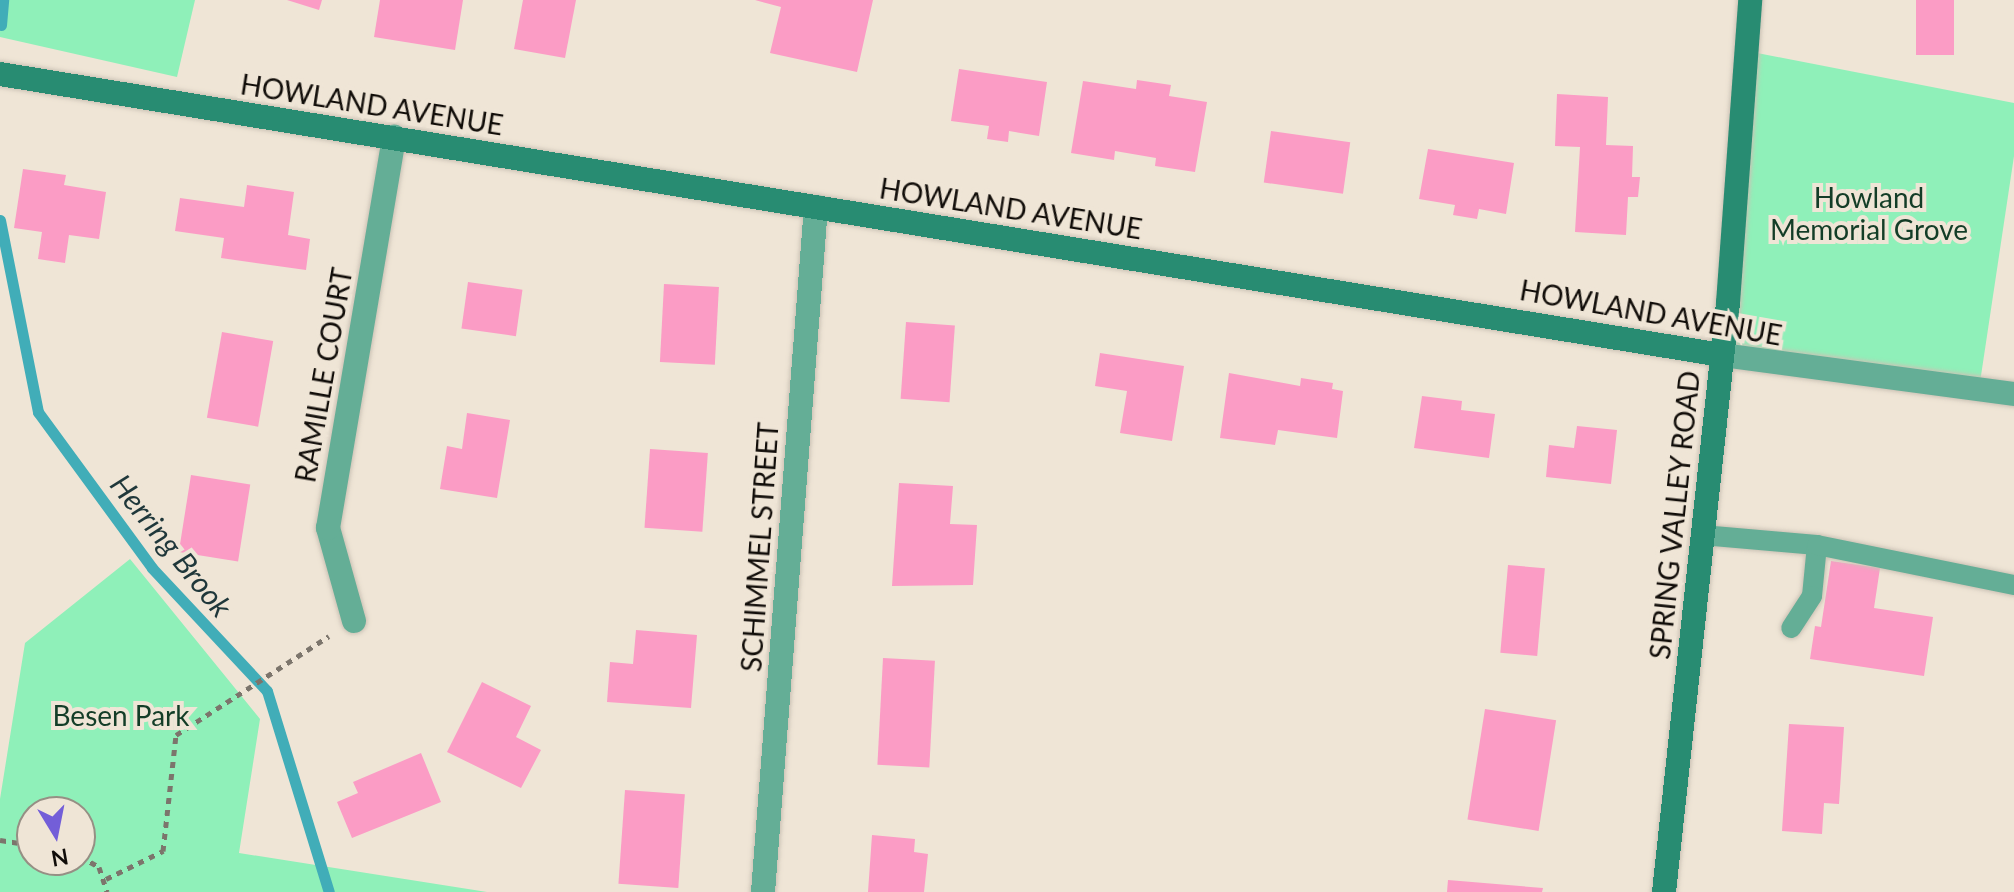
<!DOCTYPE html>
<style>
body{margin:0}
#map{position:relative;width:2014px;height:892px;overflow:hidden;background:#efe5d6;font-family:Lato,sans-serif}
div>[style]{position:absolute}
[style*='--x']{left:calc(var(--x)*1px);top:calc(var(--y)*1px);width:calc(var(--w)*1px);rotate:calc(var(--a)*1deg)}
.green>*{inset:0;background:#8ff0b9}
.stream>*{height:11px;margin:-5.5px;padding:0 5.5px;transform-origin:5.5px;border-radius:5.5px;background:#41adb8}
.building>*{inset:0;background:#fb9cc5;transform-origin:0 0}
.path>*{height:5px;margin-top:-2.5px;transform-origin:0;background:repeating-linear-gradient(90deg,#7c756c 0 6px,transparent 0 12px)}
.roads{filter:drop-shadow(0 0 2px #cbc2b5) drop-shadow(0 0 2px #cbc2b5)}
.lane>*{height:20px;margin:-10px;padding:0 10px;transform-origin:10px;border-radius:10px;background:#64ae96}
.street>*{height:24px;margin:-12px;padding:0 12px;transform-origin:12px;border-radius:12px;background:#64ae96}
.secondary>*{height:24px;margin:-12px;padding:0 12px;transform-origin:12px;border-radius:12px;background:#288c72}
span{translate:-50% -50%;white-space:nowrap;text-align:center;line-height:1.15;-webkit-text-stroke:8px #efe5d6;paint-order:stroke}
.street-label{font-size:28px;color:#110d09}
.park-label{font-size:28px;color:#133d27}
.water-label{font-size:30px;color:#1f373a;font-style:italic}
.north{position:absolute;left:16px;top:796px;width:80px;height:80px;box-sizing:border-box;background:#efe5d6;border:2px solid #968f84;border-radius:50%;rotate:170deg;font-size:22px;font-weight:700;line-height:32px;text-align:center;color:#110d09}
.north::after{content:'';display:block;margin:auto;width:28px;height:36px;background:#735ed8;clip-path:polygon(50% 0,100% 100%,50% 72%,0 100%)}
</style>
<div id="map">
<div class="green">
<div style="clip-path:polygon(0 0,195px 0,177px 77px,0 37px)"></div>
<div style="clip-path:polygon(1747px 51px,2014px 103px,2014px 156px,1979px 389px,1722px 355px)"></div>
<div style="clip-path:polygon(evenodd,130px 559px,260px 719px,239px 853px,487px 892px,0 892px,0 799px,25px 643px,130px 559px,32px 812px,80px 812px,80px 860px,32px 860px,32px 812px)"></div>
</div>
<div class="stream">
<div style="--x:1;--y:25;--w:25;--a:-85"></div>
<div style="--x:0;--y:220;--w:196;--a:78.8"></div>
<div style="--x:38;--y:412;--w:193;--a:53.8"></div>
<div style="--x:152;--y:568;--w:168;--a:46.9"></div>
<div style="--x:267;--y:691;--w:210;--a:72.9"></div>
</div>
<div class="building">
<div style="clip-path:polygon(287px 0,322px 0,319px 10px)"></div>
<div style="clip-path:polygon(380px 0,463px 0,455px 50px,374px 37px)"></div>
<div style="clip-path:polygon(523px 0,576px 0,565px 58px,514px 49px)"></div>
<div style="clip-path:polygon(755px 0,873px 0,857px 72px,770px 53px,781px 7px)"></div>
<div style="left:1916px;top:0;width:38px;height:55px"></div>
<div style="clip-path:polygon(959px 69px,1047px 82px,1039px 136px,1009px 131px,1008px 142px,987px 139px,989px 126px,951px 121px)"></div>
<div style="clip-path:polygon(1137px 80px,1171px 85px,1169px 96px,1207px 102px,1195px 172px,1155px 166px,1156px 158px,1115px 151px,1114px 160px,1071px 153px,1083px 81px,1136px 89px)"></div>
<div style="clip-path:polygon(1557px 94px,1608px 97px,1606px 145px,1633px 146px,1632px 177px,1640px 177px,1638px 197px,1628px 197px,1626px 235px,1575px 232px,1580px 147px,1555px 146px)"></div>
<div style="left:1271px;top:131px;width:80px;height:52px;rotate:8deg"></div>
<div style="clip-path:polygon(1428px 149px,1514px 163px,1506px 214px,1479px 209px,1477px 219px,1453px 215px,1455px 205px,1419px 199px)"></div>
<div style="clip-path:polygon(23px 169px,66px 175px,64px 185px,106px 192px,99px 239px,69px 235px,65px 263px,38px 259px,42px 232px,14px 228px)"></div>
<div style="clip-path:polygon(247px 185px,294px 192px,288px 235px,310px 239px,306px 270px,221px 258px,224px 238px,175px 231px,180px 198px,244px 207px)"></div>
<div style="left:468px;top:282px;width:55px;height:47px;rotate:8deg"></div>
<div style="left:664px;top:284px;width:55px;height:78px;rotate:3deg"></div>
<div style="left:906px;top:322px;width:49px;height:77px;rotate:4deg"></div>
<div style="left:222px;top:332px;width:52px;height:87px;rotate:10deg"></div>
<div style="clip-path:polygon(1100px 353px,1184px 366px,1172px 441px,1120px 433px,1127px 391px,1095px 386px)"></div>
<div style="clip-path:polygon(1229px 373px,1300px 386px,1301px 378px,1333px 383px,1332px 389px,1343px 391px,1337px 438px,1278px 430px,1275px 445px,1220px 438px)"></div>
<div style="clip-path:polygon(1422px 396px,1462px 401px,1461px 410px,1495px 414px,1489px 458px,1414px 448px)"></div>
<div style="clip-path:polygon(467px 413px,510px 420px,497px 498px,440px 489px,447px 446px,462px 449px)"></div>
<div style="clip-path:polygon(1577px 426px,1617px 430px,1611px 484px,1546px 477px,1549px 445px,1574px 448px)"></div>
<div style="left:650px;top:449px;width:58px;height:79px;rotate:4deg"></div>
<div style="left:191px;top:475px;width:60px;height:78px;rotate:9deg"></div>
<div style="clip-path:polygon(899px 483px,953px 486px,950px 524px,977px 525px,973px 585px,892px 586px)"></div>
<div style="clip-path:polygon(1831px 561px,1880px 568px,1874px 608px,1933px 617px,1924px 676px,1810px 659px,1815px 626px,1821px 627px)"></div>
<div style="left:1508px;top:565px;width:37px;height:88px;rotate:5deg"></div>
<div style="clip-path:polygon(636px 630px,697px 635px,691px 708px,607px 702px,610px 662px,633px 664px)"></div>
<div style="left:883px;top:658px;width:52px;height:107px;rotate:3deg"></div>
<div style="clip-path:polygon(482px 682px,531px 706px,516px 737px,541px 750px,521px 788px,447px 752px)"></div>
<div style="left:1485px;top:709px;width:72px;height:112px;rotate:9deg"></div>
<div style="clip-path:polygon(1789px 724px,1844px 727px,1839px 804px,1824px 803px,1822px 834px,1782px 831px)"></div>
<div style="clip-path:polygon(421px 753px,441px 802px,352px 838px,337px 802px,358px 793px,353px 782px)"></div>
<div style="left:625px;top:790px;width:60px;height:94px;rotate:4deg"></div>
<div style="clip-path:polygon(872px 835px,915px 839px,914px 852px,928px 854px,924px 892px,868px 892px)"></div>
<div style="clip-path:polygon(1448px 880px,1543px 888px,1542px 892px,1447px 892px)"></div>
</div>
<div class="path">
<div style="--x:0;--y:840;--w:32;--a:9"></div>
<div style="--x:80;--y:856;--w:22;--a:30"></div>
<div style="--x:99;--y:867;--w:26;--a:72"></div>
<div style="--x:106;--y:879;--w:64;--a:-26.2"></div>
<div style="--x:163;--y:851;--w:117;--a:-83.6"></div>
<div style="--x:176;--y:735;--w:182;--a:-32.9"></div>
</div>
<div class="roads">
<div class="lane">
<div style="--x:1702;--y:535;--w:115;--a:5"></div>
<div style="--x:1817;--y:545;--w:51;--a:95.6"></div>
<div style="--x:1812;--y:596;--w:38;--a:123"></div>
<div style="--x:1817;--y:545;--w:201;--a:11.5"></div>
</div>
<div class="street">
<div style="--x:1722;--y:355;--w:295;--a:7.6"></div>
<div style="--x:354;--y:621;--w:97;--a:-105.6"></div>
<div style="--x:328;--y:528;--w:397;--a:-80.4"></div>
<div style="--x:763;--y:892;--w:687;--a:-85.58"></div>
</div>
<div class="secondary">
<div style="--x:0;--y:74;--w:1745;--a:9.27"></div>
<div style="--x:1664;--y:892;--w:592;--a:-83.8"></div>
<div style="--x:1728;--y:303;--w:304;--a:-85.8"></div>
</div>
</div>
<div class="street-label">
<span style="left:372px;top:104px;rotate:9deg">HOWLAND AVENUE</span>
<span style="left:1011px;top:208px;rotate:9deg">HOWLAND AVENUE</span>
<span style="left:1651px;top:312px;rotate:10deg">HOWLAND AVENUE</span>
<span style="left:323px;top:375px;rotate:-80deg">RAMILLE COURT</span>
<span style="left:1674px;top:515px;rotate:-84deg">SPRING VALLEY ROAD</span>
<span style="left:759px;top:547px;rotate:-86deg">SCHIMMEL STREET</span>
</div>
<div class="park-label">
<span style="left:1869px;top:213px">Howland<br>Memorial Grove</span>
<span style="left:121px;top:715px">Besen Park</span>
</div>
<div class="water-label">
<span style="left:172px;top:545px;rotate:51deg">Herring Brook</span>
</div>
<div class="north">N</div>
</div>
